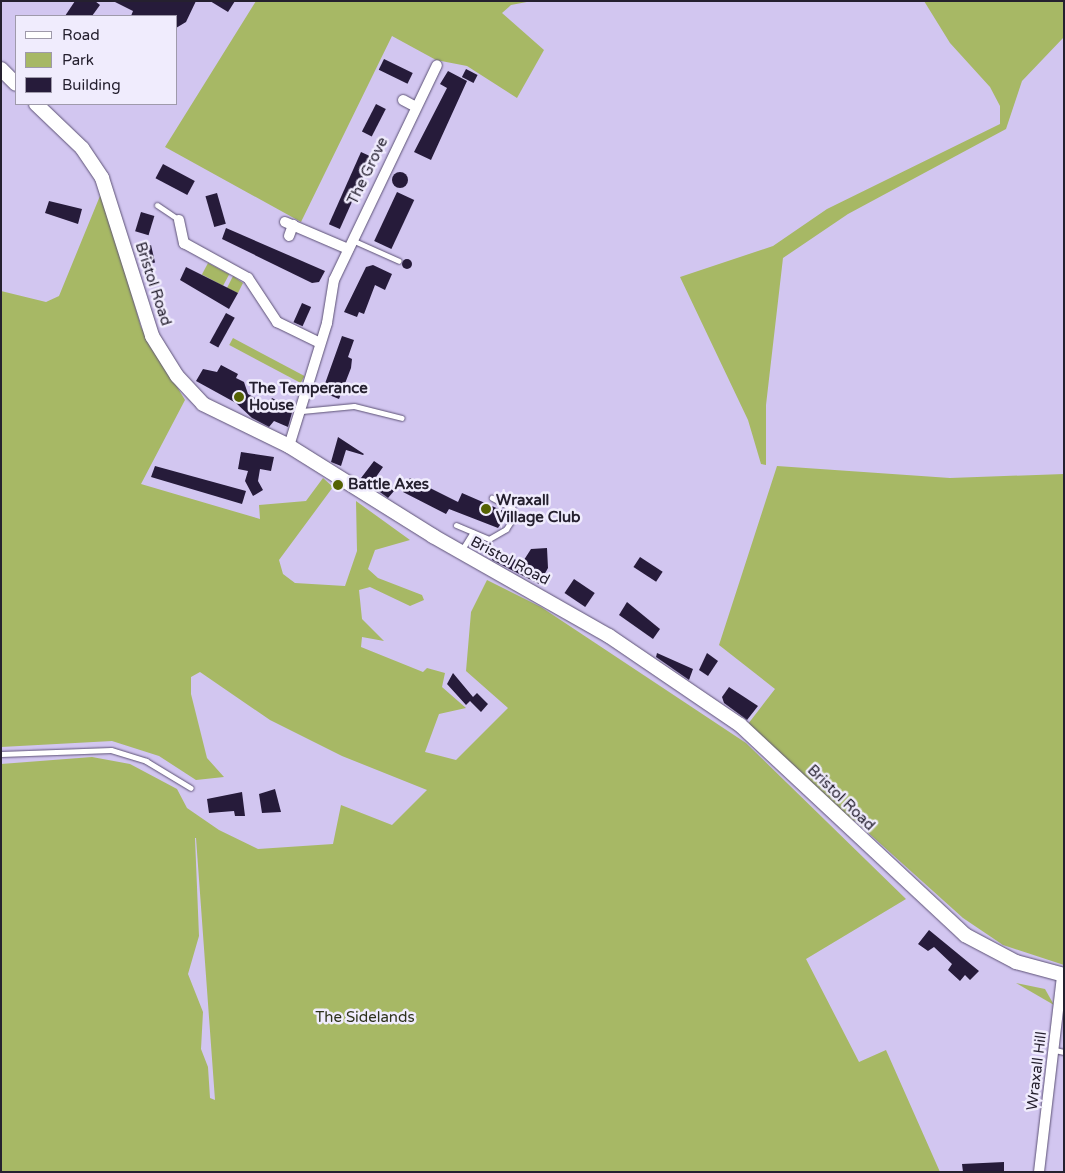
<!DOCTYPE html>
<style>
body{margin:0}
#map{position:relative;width:1065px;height:1173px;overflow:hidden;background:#d2c6f0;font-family:"Varela Round",sans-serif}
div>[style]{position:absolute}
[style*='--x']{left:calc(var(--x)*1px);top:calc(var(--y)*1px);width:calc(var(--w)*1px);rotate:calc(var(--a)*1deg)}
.green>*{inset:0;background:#a7b865;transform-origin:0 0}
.building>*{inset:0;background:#261b3a;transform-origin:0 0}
.round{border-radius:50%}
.roads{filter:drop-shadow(0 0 1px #5c5175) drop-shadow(0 0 1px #5c5175)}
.lane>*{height:5px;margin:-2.5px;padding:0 2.5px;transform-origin:2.5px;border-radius:2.5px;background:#fff}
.street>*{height:10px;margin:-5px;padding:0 5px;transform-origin:5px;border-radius:5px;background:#fff}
.secondary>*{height:14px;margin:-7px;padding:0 7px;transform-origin:7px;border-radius:7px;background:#fff}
.dots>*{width:14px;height:14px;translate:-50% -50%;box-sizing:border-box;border:2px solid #f0ecfd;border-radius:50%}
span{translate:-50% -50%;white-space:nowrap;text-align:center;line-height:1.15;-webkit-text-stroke:5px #f0ecfd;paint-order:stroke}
.street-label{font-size:15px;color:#25202f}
.poi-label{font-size:15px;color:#25202f;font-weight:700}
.left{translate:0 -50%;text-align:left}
.park-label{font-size:15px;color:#2d321b}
.frame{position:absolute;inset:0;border:2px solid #25202f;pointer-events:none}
.legend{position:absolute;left:15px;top:15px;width:162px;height:90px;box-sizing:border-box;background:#f0ecfd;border:1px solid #9f9aab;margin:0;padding:6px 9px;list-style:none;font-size:15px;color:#25202f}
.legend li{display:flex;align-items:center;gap:10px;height:25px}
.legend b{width:25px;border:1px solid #9f9aab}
</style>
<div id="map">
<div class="green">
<div style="clip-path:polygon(256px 1px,532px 1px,511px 5px,502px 13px,544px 50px,517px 98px,467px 66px,436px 60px,392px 36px,301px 222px,165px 147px)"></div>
<div style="clip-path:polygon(924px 1px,1064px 1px,1064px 37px,1022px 81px,1006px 129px,848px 214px,783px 258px,766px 405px,766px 465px,761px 464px,748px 420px,680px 277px,773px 246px,827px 209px,1000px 124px,1000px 106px,990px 87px,950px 43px)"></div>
<div style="clip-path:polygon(evenodd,102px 191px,141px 327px,185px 400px,141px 484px,260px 519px,259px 505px,306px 501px,323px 478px,333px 487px,279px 560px,283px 574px,295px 583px,345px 586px,357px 551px,356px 501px,410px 540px,375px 550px,368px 569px,378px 578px,422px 595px,424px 600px,410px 606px,370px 587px,359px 590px,362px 619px,384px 641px,362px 637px,361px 647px,423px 672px,427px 668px,445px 673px,442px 687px,466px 708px,439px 714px,425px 752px,456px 760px,508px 708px,466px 671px,471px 612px,487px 580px,541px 607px,746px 743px,906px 899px,806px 959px,859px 1062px,886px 1050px,940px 1172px,1px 1172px,1px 764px,92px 757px,130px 764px,177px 789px,187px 808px,219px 830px,258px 849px,333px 844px,341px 805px,392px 825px,427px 790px,342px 756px,270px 720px,200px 672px,191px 677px,191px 694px,207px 758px,224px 777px,196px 780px,159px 756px,112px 741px,1px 747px,1px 291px,46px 302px,59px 296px,102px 191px,195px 838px,196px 838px,215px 1100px,210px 1098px,208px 1067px,201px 1049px,203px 1012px,188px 974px,199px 936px,195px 838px)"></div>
<div style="left:208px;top:263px;width:24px;height:13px;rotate:28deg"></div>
<div style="clip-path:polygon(233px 276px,243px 283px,238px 293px,227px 288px)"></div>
<div style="left:233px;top:338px;width:81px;height:8px;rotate:28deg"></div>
<div style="clip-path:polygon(777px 466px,950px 478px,1064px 474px,1064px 965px,1003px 945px,963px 918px,854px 820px,851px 823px,748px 724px,775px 689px,719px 645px)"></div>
<div style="clip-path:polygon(1016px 983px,1045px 989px,1054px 1005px)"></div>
</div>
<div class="building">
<div style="clip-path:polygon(75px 1px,95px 1px,100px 5px,92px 16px,65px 16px)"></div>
<div style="clip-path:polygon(113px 1px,196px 1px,186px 22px,176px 28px,176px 16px,131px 16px,133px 11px)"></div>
<div style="clip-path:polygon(210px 1px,235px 1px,228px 12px)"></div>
<div style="left:384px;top:59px;width:32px;height:12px;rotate:26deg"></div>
<div style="left:466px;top:69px;width:13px;height:9px;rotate:27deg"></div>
<div style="clip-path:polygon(448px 71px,467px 81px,431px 160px,414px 152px,447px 88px,440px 84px)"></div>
<div style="left:376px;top:104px;width:11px;height:31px;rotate:27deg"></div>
<div style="left:361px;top:152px;width:12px;height:79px;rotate:24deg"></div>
<div style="left:163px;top:164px;width:36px;height:16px;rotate:28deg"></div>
<div class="round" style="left:392px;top:172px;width:16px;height:16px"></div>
<div style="left:397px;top:192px;width:19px;height:54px;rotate:25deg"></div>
<div style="left:217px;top:193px;width:32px;height:12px;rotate:74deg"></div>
<div style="clip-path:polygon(49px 201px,82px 209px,78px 224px,45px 213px)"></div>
<div style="left:141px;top:212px;width:14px;height:20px;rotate:17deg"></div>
<div style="clip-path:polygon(226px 228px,325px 271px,319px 282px,312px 283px,222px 239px)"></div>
<div style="left:151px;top:245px;width:18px;height:10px;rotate:77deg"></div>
<div class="round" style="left:402px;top:259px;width:10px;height:10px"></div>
<div style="clip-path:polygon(373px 265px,392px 274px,385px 290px,375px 285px,364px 314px,359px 312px,357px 317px,344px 312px,366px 267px)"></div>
<div style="clip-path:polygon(186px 267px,238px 293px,229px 309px,180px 280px)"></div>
<div style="left:302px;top:303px;width:10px;height:21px;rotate:24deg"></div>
<div style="left:226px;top:313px;width:10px;height:34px;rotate:29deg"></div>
<div style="clip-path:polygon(342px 336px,354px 340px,348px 357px,352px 359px,351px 368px,339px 399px,322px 392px)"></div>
<div style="clip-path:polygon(221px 365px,238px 374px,236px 378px,244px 382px,248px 394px,268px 405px,272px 398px,293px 409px,288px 427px,274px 421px,269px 427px,252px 418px,236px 403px,196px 381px,203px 369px,217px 372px)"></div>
<div style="clip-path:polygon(338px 437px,364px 454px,363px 455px,346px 450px,341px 466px,331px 462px)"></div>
<div style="clip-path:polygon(241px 452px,274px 457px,271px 471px,260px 469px,258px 481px,263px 490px,253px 496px,245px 481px,248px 471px,238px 469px)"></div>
<div style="clip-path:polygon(374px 461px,383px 467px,376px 477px,394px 491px,388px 498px,361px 478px)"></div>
<div style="clip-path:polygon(155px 466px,246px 491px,242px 504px,151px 477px)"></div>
<div style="clip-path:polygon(410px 478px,458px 502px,462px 493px,508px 513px,498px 528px,449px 509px,446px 514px,403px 492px)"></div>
<div style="clip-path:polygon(547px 548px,548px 568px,539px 584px,492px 560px,497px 550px,522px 563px,531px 549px)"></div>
<div style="left:640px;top:557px;width:27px;height:12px;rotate:33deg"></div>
<div style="left:574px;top:579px;width:25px;height:17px;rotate:34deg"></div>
<div style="clip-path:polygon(627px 602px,660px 629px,653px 639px,619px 615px)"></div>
<div style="clip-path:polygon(657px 653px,693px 669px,689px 680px,656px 657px)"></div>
<div style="clip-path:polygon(707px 653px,718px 661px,708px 676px,699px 670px)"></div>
<div style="clip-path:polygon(453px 673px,473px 697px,477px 693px,488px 704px,481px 712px,470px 701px,466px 705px,447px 684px)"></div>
<div style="clip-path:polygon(729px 687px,758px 706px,747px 720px,724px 703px,722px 697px)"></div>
<div style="clip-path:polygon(275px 789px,281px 812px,262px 813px,259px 794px)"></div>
<div style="clip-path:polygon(242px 792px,245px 816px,235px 816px,234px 811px,209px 813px,207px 799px)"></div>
<div style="clip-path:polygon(929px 930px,979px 971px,970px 980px,965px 975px,960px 981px,948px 970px,952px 964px,934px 947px,928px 951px,918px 944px)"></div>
<div style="clip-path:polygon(1004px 1162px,1004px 1172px,963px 1172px,962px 1164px)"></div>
</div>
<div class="roads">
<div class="lane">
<div style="--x:157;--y:205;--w:27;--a:34"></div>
<div style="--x:352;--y:240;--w:51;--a:24.1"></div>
<div style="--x:302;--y:411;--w:52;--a:-5.5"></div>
<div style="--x:354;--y:406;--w:49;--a:14"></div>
<div style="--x:456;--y:525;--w:36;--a:23"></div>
<div style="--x:489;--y:539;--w:20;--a:-30"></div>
<div style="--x:506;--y:529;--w:14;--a:-56"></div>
<div style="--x:514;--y:517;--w:8;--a:-97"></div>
<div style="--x:513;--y:509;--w:24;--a:-152"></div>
<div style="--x:461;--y:551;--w:22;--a:-58"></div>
<div style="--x:1;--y:754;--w:110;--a:-2.1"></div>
<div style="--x:111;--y:750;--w:37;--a:17"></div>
<div style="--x:146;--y:761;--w:52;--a:31"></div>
<div style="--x:1055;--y:1050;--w:9;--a:13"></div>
</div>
<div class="street">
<div style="--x:403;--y:100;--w:15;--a:28"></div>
<div style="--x:179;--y:220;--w:24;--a:78"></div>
<div style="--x:184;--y:243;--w:73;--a:28.7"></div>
<div style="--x:248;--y:278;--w:53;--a:56.6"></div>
<div style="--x:277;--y:322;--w:48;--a:26"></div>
<div style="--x:285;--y:222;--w:69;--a:23.2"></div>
<div style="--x:289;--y:236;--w:12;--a:-70"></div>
<div style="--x:289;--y:446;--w:129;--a:-72.8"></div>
<div style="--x:327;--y:323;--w:44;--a:-80.8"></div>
<div style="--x:334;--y:280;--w:238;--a:-64.4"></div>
<div style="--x:1039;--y:1172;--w:198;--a:-83.3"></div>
</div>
<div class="secondary">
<div style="--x:1;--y:69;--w:21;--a:45"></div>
<div style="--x:36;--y:104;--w:64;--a:43.7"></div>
<div style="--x:82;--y:148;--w:36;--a:56"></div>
<div style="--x:102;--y:178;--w:166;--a:72.4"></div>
<div style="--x:152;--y:336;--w:47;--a:58"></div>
<div style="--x:177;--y:376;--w:38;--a:47"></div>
<div style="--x:203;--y:404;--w:96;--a:26"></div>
<div style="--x:289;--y:446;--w:170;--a:32"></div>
<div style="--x:433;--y:536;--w:202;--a:29.6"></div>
<div style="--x:609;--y:636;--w:158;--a:34.2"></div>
<div style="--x:740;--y:725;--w:308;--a:43"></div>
<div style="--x:965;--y:935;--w:58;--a:27.9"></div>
<div style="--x:1016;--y:962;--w:50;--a:15.2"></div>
</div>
</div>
<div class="dots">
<div style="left:239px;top:397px;background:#556204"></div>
<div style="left:338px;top:485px;background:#556204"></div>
<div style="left:486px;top:509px;background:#556204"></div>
</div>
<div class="street-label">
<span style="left:368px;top:171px;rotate:-64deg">The Grove</span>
<span style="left:153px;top:284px;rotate:72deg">Bristol Road</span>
<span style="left:510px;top:561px;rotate:28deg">Bristol Road</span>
<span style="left:841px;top:798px;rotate:44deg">Bristol Road</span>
<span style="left:1037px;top:1071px;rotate:-83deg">Wraxall Hill</span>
</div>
<div class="poi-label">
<span class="left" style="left:249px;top:397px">The Temperance<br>House</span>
<span class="left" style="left:348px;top:485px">Battle Axes</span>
<span class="left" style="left:496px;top:509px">Wraxall<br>Village Club</span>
</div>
<div class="park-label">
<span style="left:365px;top:1018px">The Sidelands</span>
</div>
<div class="frame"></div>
<ul class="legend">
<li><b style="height:6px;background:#fff"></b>Road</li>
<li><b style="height:14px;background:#a7b865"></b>Park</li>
<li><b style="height:14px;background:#261b3a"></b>Building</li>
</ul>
</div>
